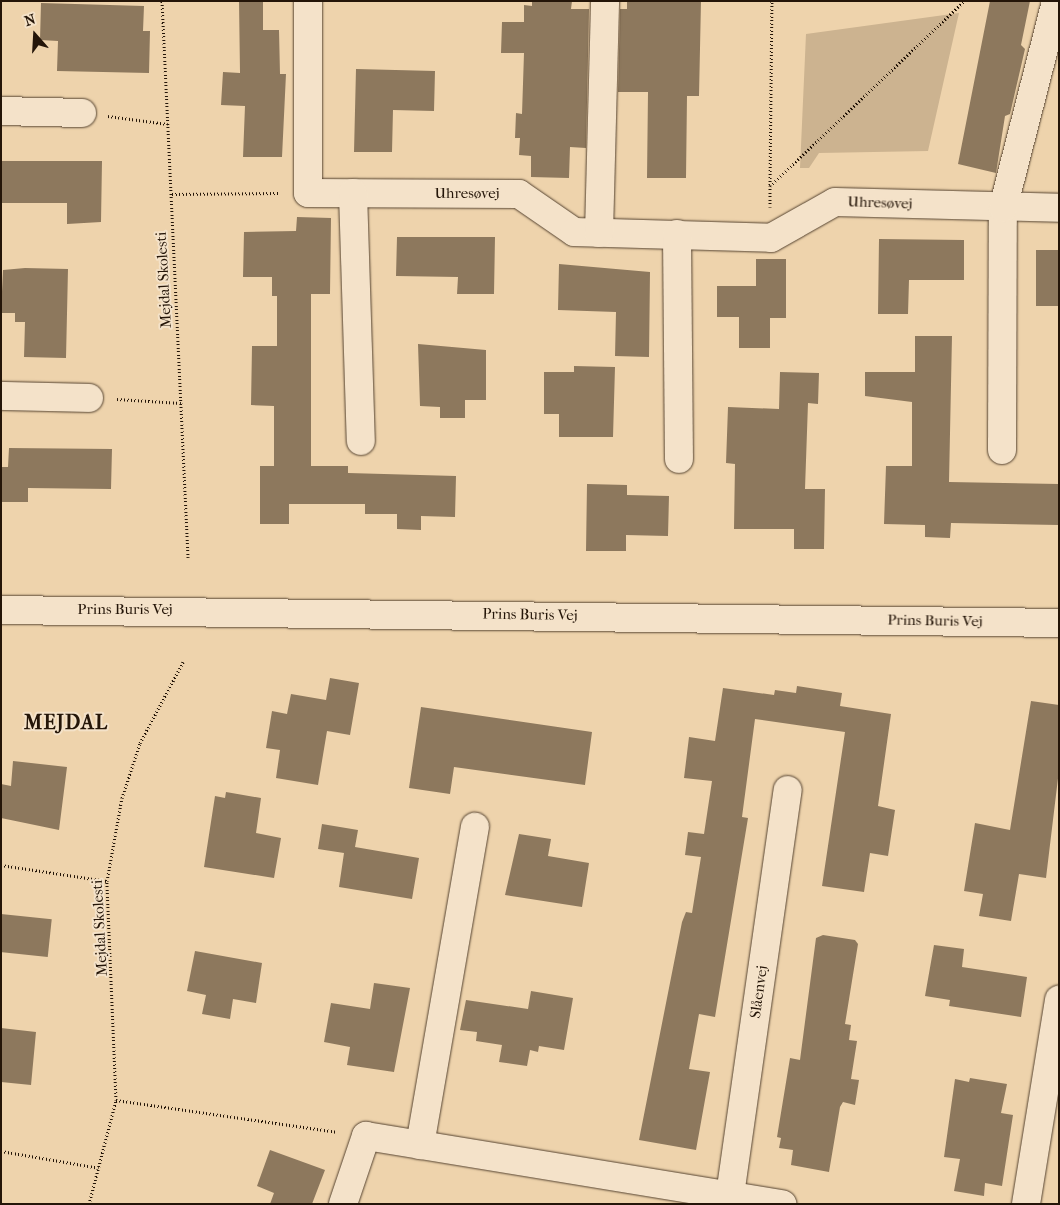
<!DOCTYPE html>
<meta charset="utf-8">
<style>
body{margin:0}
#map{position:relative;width:1060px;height:1205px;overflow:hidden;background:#eed3ac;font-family:"IM FELL French Canon",serif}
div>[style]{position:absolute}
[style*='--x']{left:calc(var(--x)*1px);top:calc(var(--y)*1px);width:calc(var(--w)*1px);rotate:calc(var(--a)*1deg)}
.green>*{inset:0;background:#ccb390}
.building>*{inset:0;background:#8d785d;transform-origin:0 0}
.path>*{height:3px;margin-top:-1.5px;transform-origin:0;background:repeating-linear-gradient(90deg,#241508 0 1px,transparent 0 3.5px)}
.roads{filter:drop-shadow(0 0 1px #564431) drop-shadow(0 0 1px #564431)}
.street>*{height:28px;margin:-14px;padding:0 14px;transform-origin:14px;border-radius:14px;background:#f4e2c9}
.secondary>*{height:28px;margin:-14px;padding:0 14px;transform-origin:14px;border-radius:14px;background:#f4e2c9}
span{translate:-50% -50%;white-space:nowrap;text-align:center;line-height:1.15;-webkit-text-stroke:4px #f4e2c9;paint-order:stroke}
.street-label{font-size:15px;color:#241508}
.district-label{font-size:20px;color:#241508;font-weight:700;letter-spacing:1px}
.frame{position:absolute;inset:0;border:2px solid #241508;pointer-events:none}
.north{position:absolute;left:10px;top:10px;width:50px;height:50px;-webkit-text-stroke:4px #f4e2c9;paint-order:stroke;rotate:341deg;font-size:14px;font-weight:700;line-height:20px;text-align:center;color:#241508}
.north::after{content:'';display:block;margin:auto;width:18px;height:22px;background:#241508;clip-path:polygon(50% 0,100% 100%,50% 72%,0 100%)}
</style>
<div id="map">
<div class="green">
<div style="clip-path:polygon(959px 13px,928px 151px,819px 153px,809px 168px,800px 168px,806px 34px)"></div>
</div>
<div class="building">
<div style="clip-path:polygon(239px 1px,263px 1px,263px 30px,279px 30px,280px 74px,286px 74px,282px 157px,243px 157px,245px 106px,221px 105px,223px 72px,240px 73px)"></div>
<div style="clip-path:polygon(532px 1px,572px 1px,571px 9px,589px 9px,586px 148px,570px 147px,569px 178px,531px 177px,531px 156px,519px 155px,520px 138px,515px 138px,516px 113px,522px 114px,524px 53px,501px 53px,502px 22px,524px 22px,524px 5px,532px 6px)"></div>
<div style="clip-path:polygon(627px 1px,701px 1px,699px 96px,687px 96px,686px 178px,647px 178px,648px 92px,618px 92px,620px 9px,627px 9px)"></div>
<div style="clip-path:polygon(990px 1px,1030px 1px,1021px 45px,1025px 49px,1010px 114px,1005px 116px,996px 173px,958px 164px)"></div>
<div style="clip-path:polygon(41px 3px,144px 6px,143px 31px,150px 31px,149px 73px,57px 71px,58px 41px,40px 40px)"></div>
<div style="clip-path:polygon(356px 69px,435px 71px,434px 111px,393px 110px,392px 152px,354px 152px)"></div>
<div style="clip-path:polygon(1px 161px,102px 161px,101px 222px,67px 224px,67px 203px,1px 203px)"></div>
<div style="clip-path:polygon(297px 217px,331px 218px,330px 294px,311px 294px,311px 466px,348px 466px,348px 473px,456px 476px,455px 517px,421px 516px,421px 530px,397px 529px,397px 514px,365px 514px,365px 504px,289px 504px,289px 524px,260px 524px,260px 466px,274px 466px,274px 406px,251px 405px,252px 346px,277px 346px,277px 296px,272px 296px,272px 277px,243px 277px,244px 232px,296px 231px)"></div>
<div style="clip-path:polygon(397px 237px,495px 237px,494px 294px,457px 294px,458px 277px,396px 276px)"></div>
<div style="clip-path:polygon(879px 239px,964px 240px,964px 280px,909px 280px,908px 314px,878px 314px)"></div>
<div style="left:1036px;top:250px;width:23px;height:56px"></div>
<div style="clip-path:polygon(756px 259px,786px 259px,786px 318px,770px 318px,770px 348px,739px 348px,739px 317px,717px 317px,717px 286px,756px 286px)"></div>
<div style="clip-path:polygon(559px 264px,650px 272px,649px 357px,615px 356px,616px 312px,558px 310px)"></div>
<div style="clip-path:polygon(25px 268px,68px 269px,66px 358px,24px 357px,25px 322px,15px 322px,15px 313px,1px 313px,3px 270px)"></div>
<div style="clip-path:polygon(915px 336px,952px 336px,949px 482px,1059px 484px,1059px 525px,951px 523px,950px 538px,925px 537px,925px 525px,884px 524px,886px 466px,912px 466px,912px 402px,865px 396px,865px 372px,915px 372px)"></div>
<div style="clip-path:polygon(418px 344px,486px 350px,486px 400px,465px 400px,465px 418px,440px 418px,440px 407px,420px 406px)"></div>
<div style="clip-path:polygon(574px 366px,615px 367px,613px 437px,559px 437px,559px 414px,544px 414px,544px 372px,574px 372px)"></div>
<div style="clip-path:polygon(780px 372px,819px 373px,818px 404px,808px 403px,805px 489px,825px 489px,824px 549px,794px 549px,794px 529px,734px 529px,735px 464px,726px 463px,728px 407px,779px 409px)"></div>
<div style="clip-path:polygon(9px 448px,112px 449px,111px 489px,28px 488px,28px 502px,1px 502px,1px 467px,8px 467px)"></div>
<div style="clip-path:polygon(587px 484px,627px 485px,627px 495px,669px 496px,668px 536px,626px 535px,626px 551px,586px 551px)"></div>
<div style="clip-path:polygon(330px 678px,359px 683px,350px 735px,327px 731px,318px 785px,276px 778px,280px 750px,266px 748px,272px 711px,287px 714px,291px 694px,326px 700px)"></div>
<div style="clip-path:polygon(797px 686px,842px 693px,840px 706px,891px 714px,878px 806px,895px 810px,888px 856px,870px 853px,864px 892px,822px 886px,845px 732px,755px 719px,742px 817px,748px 818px,715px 1017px,699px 1014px,689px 1069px,710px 1072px,696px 1150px,639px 1140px,682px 922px,686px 912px,692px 913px,701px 857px,685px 855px,688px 832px,704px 834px,712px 781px,684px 778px,689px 737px,715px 741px,723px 688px,774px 695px,775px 690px,796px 693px)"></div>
<div style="clip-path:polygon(1031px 701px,1059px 705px,1059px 770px,1046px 878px,1019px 874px,1011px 921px,979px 916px,983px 894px,964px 891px,975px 823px,1010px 830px)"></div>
<div style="clip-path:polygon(421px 707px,592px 732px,585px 785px,454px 767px,450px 794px,409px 788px)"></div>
<div style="clip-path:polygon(13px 761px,67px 767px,59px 830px,1px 818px,1px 784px,11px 786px)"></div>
<div style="clip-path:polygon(226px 792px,261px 798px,256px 833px,281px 838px,274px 878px,204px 867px,215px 796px,225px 798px)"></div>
<div style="clip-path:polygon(322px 824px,358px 830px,355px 847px,419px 858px,412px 899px,339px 887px,344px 853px,318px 849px)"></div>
<div style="clip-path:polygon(519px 834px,551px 839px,548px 856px,589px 863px,582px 907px,505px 895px)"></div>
<div style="left:1px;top:914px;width:51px;height:38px;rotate:6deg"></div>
<div style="clip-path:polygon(823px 935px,855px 940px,858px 944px,845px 1024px,851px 1025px,849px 1040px,857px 1041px,851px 1079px,859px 1080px,855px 1105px,843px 1102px,840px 1107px,829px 1172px,791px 1165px,793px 1150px,779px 1148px,781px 1138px,777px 1137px,790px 1058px,800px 1060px,816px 938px)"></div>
<div style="clip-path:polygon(934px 945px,964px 949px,962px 967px,1027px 977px,1021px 1017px,949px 1006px,950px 1000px,925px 996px)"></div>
<div style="clip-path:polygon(195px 951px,262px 963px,256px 1003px,233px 999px,230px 1019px,202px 1014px,206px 995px,187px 991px)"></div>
<div style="clip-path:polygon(374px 983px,410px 988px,394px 1072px,347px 1065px,350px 1047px,324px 1042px,331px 1003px,370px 1009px)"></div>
<div style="clip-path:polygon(531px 991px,573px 998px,564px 1050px,539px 1046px,538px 1052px,530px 1050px,527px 1066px,499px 1062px,502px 1045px,476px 1041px,477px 1032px,460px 1030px,466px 1000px,528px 1009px)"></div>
<div style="clip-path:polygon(1px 1028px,36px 1032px,31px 1085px,1px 1082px)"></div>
<div style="clip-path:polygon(970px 1078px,1007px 1084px,1001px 1113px,1013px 1115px,1002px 1186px,985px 1183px,984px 1196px,954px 1191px,960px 1159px,944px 1157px,955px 1079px,969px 1082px)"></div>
<div style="clip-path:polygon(270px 1150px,325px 1170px,312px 1204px,270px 1204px,274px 1193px,257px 1186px)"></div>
</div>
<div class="path">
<div style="--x:162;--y:1;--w:557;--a:87.32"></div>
<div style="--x:108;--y:116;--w:60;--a:7.7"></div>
<div style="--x:770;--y:185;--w:184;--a:-89.4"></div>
<div style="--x:172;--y:194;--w:108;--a:-0.5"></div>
<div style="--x:770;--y:207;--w:21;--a:-90"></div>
<div style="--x:770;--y:186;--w:268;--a:-43.6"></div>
<div style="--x:117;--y:399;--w:64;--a:3.6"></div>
<div style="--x:1;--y:865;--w:107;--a:8.6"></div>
<div style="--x:116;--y:1100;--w:224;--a:8.2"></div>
<div style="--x:1;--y:1151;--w:99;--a:9.8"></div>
<div style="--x:89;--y:1204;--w:107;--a:-75.4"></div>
<div style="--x:116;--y:1100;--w:219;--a:-92.4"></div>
<div style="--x:107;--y:881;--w:84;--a:-79.8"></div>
<div style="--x:122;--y:798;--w:58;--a:-71.9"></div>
<div style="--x:140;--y:743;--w:92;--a:-62"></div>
</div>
<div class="roads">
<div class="street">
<div style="--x:308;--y:1;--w:192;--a:90"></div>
<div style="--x:308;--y:193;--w:211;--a:0.3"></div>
<div style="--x:519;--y:194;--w:67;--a:34.6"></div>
<div style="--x:574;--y:232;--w:197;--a:1.7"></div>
<div style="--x:771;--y:238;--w:73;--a:-29.4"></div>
<div style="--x:835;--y:202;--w:224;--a:1.5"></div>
<div style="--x:1;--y:111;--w:81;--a:1.4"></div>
<div style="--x:353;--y:193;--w:248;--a:88.2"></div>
<div style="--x:599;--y:233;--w:232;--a:-88.5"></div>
<div style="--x:677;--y:234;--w:225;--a:89.5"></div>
<div style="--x:1;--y:396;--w:88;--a:1.3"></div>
<div style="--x:1002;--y:450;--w:242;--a:-89.8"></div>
<div style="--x:1003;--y:208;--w:214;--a:-75.6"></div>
<div style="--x:420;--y:1145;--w:323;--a:-80.2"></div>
<div style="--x:730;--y:1195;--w:409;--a:-81.9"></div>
<div style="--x:343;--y:1204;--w:72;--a:-71.3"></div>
<div style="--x:366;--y:1136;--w:422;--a:9.3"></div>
<div style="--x:1026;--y:1204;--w:207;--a:-80.8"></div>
</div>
<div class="secondary">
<div style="--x:1;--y:610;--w:1058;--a:0.7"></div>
</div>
</div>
<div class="street-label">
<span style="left:467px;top:194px">Uhresøvej</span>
<span style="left:880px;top:203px;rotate:2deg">Uhresøvej</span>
<span style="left:164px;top:280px;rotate:-93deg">Mejdal Skolesti</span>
<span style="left:125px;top:610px">Prins Buris Vej</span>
<span style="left:530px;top:615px;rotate:1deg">Prins Buris Vej</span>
<span style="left:935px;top:621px;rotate:1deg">Prins Buris Vej</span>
<span style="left:100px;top:928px;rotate:-93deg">Mejdal Skolesti</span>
<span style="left:759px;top:992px;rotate:-82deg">Slåenvej</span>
</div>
<div class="district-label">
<span style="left:66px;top:722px">MEJDAL</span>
</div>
<div class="frame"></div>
<div class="north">N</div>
</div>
